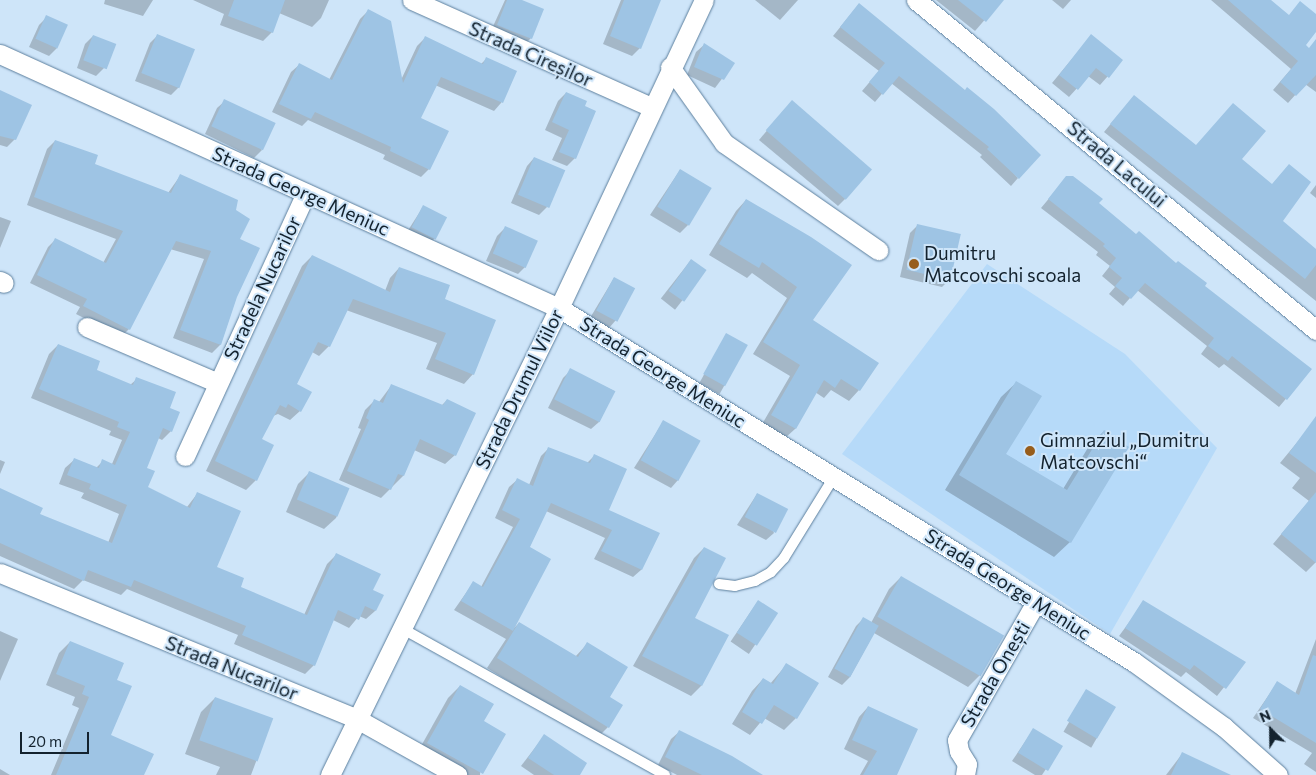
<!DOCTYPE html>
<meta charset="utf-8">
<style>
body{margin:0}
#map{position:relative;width:1316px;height:775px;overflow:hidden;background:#cee5f9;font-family:Commissioner,sans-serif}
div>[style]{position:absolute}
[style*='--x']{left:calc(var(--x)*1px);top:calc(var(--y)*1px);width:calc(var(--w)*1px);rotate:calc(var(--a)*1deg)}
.built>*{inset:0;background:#b6daf9}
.shadow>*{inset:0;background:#0003;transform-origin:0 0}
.building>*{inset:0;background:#9ec4e4;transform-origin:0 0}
.roads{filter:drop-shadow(0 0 1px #5c7f9d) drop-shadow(0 0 1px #5c7f9d)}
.lane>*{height:10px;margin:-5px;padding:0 5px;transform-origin:5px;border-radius:5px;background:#fff}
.street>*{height:19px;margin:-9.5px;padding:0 9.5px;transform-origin:9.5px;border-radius:9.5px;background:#fff}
.dots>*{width:14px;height:14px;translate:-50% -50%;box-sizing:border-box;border:2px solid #cee5f9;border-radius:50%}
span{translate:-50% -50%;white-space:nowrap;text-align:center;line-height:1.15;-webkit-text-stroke:4px #cee5f9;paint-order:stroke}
.street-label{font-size:19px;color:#13222e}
.poi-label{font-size:19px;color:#13222e}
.left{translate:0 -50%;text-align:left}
.north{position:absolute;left:1246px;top:705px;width:50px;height:50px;-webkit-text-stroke:4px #cee5f9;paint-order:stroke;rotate:337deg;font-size:14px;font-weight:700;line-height:20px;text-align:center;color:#13222e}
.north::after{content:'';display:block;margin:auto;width:18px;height:22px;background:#13222e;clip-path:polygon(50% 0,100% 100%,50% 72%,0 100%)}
.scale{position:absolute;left:20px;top:732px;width:69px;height:22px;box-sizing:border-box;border:2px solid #13222e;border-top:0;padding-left:6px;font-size:15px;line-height:18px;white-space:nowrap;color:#13222e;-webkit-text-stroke:4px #cee5f9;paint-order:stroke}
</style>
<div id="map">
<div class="built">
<div style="clip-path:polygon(987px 264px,1125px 354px,1217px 448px,1110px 634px,842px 454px)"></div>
</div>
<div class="shadow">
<div style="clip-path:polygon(105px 0,153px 0,143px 16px,104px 4px)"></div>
<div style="clip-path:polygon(193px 0,329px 0,321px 18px,312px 27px,279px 13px,272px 32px,263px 41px,220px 25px,224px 14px)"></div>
<div style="clip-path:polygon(505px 0,518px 0,531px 38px,523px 46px,490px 33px)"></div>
<div style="clip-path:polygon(621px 0,648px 0,640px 48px,632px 56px,603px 44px)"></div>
<div style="clip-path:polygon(755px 0,798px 0,780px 20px)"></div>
<div style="clip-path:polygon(936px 0,1002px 0,975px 31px)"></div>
<div style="clip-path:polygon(1052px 0,1071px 0,1063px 9px)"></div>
<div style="clip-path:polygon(1211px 0,1269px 0,1289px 16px,1316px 16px,1316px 30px,1304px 45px,1316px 55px,1316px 92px,1305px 84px,1288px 103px,1273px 90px,1291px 69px)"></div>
<div style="clip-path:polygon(859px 4px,1018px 178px,1011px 186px,980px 157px,982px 155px,891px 83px,875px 102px,862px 91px,879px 71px,833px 36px)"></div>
<div style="clip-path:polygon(368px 11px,401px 80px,417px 46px,425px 38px,481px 64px,486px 59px,515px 72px,501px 103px,494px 111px,435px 85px,420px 118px,429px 169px,421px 177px,383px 159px,385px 155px,308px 120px,302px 126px,272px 112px,291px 72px,299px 65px,329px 80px,360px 19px)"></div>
<div style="clip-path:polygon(47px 17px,57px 48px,49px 56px,29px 47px,39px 25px)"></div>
<div style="clip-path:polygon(93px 36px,104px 68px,96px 76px,77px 68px,85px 44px)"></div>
<div style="clip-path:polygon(157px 36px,179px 87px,171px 95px,135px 81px,150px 43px)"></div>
<div style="clip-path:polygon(1091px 36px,1122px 60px,1100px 85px,1088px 76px,1069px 97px,1052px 83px)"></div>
<div style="clip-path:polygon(704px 45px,733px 64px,715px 88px,687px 75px,696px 52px)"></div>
<div style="clip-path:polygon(0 91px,15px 139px,7px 147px,0 145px)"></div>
<div style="clip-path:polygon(566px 93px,575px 158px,567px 166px,552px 160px,562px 138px,545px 130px,558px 101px)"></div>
<div style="clip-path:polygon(1134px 96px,1195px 146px,1272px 185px,1289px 165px,1281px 222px,1316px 250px,1316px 301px,1104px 132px)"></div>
<div style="clip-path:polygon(225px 101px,262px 150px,254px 158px,205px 134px,217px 108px)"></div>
<div style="clip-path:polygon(785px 109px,846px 198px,838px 206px,759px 140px)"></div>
<div style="clip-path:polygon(55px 141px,93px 165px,168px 193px,180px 176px,235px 211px,239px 240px,236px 296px,220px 345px,212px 353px,173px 338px,204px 259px,170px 249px,129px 329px,121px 337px,76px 314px,80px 307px,30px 283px,48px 247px,55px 240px,103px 263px,116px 239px,27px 205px,47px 149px)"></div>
<div style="clip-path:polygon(534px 158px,547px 207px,539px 215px,511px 203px,527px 166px)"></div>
<div style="clip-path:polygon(680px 170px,688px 225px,680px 233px,650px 215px)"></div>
<div style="clip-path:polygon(1067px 177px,1136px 236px,1310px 370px,1279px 407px,1224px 364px,1219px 368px,1201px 354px,1207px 346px,1137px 290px,1123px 306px,1109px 294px,1115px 287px,1102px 276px,1110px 266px,1096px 255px,1098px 252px,1041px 208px)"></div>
<div style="clip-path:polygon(1316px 185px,1316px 198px,1310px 193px)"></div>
<div style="clip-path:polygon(746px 200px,811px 238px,811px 320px,859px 390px,849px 401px,831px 390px,824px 398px,815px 392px,795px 429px,784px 439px,761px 426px,790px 376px,753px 354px,787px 298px,752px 273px,747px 278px,709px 255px,736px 211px)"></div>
<div style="clip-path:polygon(423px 207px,435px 238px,427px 246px,405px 235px)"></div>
<div style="clip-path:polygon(0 217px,11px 221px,0 248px)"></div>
<div style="clip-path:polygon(917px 226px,959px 235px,950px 279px,942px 287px,900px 277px,910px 233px)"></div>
<div style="clip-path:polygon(505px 228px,525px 267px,518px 274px,486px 261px,497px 236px)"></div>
<div style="clip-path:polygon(312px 256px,385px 291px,390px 278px,399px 268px,443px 300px,473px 374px,464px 384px,426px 369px,437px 343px,346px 310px,329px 346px,319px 356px,312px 352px,296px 385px,300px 411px,290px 420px,278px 414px,273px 416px,260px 439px,256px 480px,246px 490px,206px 471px,302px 266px)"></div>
<div style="left:691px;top:260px;width:18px;height:49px;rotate:38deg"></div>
<div style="clip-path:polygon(614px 278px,616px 320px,609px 328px,590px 318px)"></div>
<div style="left:726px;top:335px;width:23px;height:55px;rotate:29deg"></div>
<div style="clip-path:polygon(58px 345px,95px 371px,130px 385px,137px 379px,168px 409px,171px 431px,162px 440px,158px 438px,146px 468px,146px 488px,187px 507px,197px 494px,215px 568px,239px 587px,304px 615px,327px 564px,336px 555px,371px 591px,382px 596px,375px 611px,366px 619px,359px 616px,349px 628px,333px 620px,314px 665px,305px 674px,234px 644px,238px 635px,127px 589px,121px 595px,83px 580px,74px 589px,0 556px,0 489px,38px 515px,108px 543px,119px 514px,81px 498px,84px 493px,59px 484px,65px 468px,74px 460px,96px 468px,103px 461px,112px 464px,122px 440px,109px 435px,111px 431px,31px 398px,49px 354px)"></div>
<div style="clip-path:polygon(571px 370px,614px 391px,599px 422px,591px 429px,548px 408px,563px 378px)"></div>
<div style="clip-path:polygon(1017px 382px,1005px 454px,1063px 489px,1089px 446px,1104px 431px,1070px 542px,1054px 557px,945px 490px,1001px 397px)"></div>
<div style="clip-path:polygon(391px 386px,441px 406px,447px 400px,455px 455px,445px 464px,414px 450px,403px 476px,381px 498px,339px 480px,361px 429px,358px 428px,365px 410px,374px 401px,379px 402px)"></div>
<div style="clip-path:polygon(663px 422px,678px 480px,671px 488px,634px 468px)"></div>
<div style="clip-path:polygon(1309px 428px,1316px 432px,1316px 562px,1306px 572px,1273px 544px,1309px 501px,1292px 488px,1300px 478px,1280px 463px)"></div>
<div style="clip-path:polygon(549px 448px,587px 463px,594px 456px,607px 510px,658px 534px,641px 570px,633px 577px,594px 559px,605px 538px,546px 511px,529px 548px,512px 630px,519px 623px,575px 657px,587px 644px,608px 698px,608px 727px,598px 737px,487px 668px,506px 639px,454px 610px,473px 583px,481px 587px,513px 527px,495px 518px,509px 487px,517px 480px,529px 485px,541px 456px)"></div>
<div style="clip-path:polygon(0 460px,5px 462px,0 474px)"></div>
<div style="clip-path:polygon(310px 472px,348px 489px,336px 518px,324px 529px,286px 512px,298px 484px)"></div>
<div style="clip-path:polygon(757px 494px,774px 533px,766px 540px,737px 525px)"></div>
<div style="clip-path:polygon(704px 548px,694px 618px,727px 636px,701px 686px,691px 696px,633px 666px,694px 558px)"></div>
<div style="clip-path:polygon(901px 577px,980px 675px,968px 687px,874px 633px,850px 677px,842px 685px,828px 677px,856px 626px,863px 619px,871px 623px,889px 589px)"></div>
<div style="left:758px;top:601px;width:22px;height:49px;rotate:34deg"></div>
<div style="clip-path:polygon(1144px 602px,1244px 662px,1217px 696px,1186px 672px,1181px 677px,1119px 636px)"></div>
<div style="clip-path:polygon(0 631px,18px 639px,0 681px)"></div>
<div style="clip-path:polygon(1316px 639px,1316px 772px,1304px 764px,1312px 753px,1253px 718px,1277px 683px,1295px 694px)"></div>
<div style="clip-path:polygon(70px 642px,115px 681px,110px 736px,143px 775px,51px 775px,79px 708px,72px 705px,75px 697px,46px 685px,59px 653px)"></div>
<div style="clip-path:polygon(787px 664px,796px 718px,784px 730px,764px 718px,750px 735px,732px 724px,752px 691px,763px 679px,770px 684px)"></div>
<div style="clip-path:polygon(460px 686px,483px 722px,480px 775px,452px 775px,416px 755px,448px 698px)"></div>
<div style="left:1087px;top:691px;width:32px;height:47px;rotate:30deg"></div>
<div style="clip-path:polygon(215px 698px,272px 719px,251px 775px,216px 775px,220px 767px,185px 754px,201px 712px)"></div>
<div style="clip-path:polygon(868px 707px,895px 775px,860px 775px,868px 761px,844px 749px,859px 717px)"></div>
<div style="clip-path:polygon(1033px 730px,1061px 746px,1042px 775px,1035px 775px,1012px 761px)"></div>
<div style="clip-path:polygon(679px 732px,760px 775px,677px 775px,658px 765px,671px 739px)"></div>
<div style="clip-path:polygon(544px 736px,578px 775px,534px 775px,521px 766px)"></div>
<div style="clip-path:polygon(1182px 754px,1221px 775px,1166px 775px)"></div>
<div style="clip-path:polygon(0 769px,10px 775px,0 775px)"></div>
</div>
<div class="building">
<div style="clip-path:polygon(234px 0,285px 0,273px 33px,228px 16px)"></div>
<div style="clip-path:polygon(507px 0,522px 0,544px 9px,532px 39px,497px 25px)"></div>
<div style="clip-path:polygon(624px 0,661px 0,641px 49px,610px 36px)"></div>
<div style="clip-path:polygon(958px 0,1004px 0,986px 22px)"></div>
<div style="clip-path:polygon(1228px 0,1271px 0,1289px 15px,1300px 1px,1316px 14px,1316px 32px,1306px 45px,1309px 48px,1316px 39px,1316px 75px,1296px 96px,1280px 82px,1298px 61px)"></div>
<div style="clip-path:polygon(859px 3px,965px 90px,967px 87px,994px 109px,1041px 155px,1019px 179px,987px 149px,989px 147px,899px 76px,883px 95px,869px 82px,885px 63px,840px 27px)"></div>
<div style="clip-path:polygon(368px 9px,391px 21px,403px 83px,425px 36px,483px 64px,486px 57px,517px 71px,503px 103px,441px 77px,421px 118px,449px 131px,430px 170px,390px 151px,391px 147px,315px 112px,311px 119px,279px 104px,299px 63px,332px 80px)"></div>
<div style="left:46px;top:15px;width:24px;height:26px;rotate:24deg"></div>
<div style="left:157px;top:34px;width:41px;height:42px;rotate:22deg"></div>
<div style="clip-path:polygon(1091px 34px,1123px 60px,1109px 78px,1096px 68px,1078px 90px,1059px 75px)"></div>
<div style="left:93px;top:35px;width:25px;height:27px;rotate:21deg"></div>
<div style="clip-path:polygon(704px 43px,735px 63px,724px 80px,694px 67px)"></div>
<div style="clip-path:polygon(0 90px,32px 105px,16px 140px,0 136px)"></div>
<div style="clip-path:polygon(566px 92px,587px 101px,585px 106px,596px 111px,576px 159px,559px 152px,569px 130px,552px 122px)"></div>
<div style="clip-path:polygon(1134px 95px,1196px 145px,1233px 103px,1266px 131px,1242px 159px,1272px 184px,1289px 164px,1311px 182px,1283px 221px,1316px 249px,1316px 265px,1305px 279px,1110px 124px)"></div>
<div style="left:224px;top:99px;width:57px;height:30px;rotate:25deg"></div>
<div style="left:792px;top:100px;width:106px;height:40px;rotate:41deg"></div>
<div style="clip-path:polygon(55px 140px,98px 155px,95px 164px,171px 193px,180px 174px,238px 200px,236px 210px,250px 219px,240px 239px,260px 248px,237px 297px,221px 345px,180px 330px,211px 251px,176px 241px,130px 330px,83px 306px,87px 299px,37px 275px,55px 238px,106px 263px,123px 231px,34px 197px)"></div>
<div style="left:534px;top:157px;width:34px;height:41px;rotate:23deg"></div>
<div style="left:680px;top:169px;width:37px;height:44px;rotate:31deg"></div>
<div style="clip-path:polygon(1066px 176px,1073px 176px,1103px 199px,1099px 203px,1136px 234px,1139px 231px,1176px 263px,1178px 261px,1207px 283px,1205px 286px,1312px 369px,1287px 400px,1232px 356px,1228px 361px,1208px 346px,1214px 338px,1145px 283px,1131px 299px,1115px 286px,1122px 278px,1109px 267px,1116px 258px,1103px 246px,1105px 244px,1048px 199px)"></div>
<div style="clip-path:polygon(746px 199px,811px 237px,852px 265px,813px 320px,879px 363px,860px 391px,841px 379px,835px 388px,824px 380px,796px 429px,771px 415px,800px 365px,763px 342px,797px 287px,762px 262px,759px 268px,719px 244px)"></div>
<div style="left:423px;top:205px;width:27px;height:25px;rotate:27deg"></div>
<div style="left:917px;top:224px;width:45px;height:47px;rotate:13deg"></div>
<div style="left:505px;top:226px;width:36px;height:30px;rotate:24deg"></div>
<div style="clip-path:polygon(312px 255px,390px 292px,399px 267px,450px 285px,445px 299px,496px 320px,474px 375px,435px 359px,446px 333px,353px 299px,330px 347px,318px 342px,297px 384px,312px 392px,301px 412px,288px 404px,286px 408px,280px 405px,262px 439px,274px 445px,257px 481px,215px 461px)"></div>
<div style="left:691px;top:259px;width:19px;height:39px;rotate:35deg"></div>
<div style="left:614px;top:277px;width:24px;height:38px;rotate:28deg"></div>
<div style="left:726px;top:333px;width:25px;height:47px;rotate:29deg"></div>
<div style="clip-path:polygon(58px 344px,100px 361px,97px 370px,133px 385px,136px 377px,176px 392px,170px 408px,180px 412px,172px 432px,163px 428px,147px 468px,155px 471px,148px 487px,190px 508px,197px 492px,241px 511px,217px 567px,244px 578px,241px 587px,307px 615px,336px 553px,381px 574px,373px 590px,384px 595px,376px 611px,365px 606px,359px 620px,338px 610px,315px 666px,242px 635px,246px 626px,134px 580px,131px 587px,88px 570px,84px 581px,0 543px,0 488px,43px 508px,40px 514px,112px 543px,127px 505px,89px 489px,91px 484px,67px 475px,74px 458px,99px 468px,102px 459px,115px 465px,130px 432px,117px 427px,119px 422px,39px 389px)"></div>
<div style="left:570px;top:368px;width:51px;height:35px;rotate:27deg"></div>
<div style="clip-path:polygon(1016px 381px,1042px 396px,1006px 454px,1067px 490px,1104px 430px,1129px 447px,1071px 543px,959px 475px)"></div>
<div style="clip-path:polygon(391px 384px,443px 405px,447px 399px,476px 413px,456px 456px,420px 439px,404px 476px,398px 474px,391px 490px,347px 471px,369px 420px,366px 418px,374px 399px,383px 403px)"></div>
<div style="clip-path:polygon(1316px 416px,1316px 473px,1289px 453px)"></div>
<div style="left:663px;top:420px;width:43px;height:46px;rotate:29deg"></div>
<div style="clip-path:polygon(548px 447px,590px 463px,594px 454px,627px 469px,609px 510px,660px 533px,642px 570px,601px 551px,612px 530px,551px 503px,530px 547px,551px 559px,513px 631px,461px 601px,473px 581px,483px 587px,520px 519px,502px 510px,517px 478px,533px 486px)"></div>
<div style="left:309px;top:471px;width:44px;height:31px;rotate:23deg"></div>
<div style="clip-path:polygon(1316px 492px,1316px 563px,1281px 534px)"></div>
<div style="left:757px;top:493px;width:35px;height:27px;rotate:27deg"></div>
<div style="clip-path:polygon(704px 547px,726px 558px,695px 618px,729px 635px,702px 686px,642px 656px)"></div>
<div style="left:901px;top:576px;width:119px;height:47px;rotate:30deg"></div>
<div style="left:758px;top:600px;width:24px;height:39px;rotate:33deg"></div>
<div style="clip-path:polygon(1143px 600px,1246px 662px,1226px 689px,1194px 665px,1190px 670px,1125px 628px)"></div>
<div style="left:863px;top:617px;width:18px;height:59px;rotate:29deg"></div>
<div style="clip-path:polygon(519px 622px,578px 657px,587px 642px,628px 667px,610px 697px,623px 705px,609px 728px,497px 658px)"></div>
<div style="clip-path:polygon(70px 641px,124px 663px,117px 680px,132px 686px,111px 735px,154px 754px,144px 775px,56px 775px,89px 697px,82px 694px,85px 686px,56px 674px)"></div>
<div style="clip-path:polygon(1313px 655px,1316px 656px,1316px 743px,1260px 709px,1277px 681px,1299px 695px)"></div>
<div style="clip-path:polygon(786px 663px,819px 683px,797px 719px,774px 705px,762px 724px,742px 712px,763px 678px,773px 684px)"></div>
<div style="clip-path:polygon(460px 685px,494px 704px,484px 721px,506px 734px,483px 774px,427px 743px)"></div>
<div style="left:1086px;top:689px;width:35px;height:37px;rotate:31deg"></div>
<div style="left:215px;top:697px;width:62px;height:46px;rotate:20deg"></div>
<div style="clip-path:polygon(868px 706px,918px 729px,897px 775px,863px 775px,877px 751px,852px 740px)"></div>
<div style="left:1033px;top:728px;width:35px;height:29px;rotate:31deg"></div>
<div style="clip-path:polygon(679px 730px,732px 756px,763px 775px,702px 775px,665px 757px)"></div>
<div style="clip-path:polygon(544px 734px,587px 763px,580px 775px,554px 775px,528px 758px)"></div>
<div style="clip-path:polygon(1182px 752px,1231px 775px,1171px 775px)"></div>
</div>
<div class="roads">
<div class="lane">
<div style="--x:719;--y:584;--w:16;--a:7"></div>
<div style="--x:735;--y:586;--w:21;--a:-14"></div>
<div style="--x:755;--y:581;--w:18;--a:-29"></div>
<div style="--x:771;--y:572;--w:19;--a:-47"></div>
<div style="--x:784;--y:558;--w:95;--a:-58.3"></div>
<div style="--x:403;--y:629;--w:300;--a:29.1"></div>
</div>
<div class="street">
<div style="--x:412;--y:0;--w:262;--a:24.1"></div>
<div style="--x:916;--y:0;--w:519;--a:39.52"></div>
<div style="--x:0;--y:54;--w:614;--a:24.44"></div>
<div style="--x:559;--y:308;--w:675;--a:31.62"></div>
<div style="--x:1134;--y:662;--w:111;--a:35.8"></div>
<div style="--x:1224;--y:727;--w:72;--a:41.6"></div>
<div style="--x:670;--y:67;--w:93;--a:54.6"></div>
<div style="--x:724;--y:143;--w:188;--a:34.8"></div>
<div style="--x:0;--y:281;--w:4;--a:27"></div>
<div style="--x:87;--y:327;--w:142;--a:23.1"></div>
<div style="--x:185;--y:456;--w:289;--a:-65.3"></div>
<div style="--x:0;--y:573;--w:386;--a:22.2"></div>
<div style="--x:357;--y:719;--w:115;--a:29.2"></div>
<div style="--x:330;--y:775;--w:520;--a:-63.88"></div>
<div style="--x:559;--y:308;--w:340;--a:-64.8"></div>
<div style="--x:965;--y:775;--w:11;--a:-80"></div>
<div style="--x:967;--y:764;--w:15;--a:-122"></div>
<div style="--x:959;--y:751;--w:11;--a:-100"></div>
<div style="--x:957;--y:740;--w:159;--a:-60.2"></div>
</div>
</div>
<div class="dots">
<div style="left:914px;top:264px;background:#975d1b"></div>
<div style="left:1030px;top:451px;background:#975d1b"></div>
</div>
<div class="street-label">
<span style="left:531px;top:54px;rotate:24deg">Strada Cireșilor</span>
<span style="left:1117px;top:164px;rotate:40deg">Strada Lacului</span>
<span style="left:301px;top:191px;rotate:24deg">Strada George Meniuc</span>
<span style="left:262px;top:288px;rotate:-65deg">Stradela Nucarilor</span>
<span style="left:663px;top:372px;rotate:32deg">Strada George Meniuc</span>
<span style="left:519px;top:389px;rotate:-64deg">Strada Drumul Viilor</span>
<span style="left:1008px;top:584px;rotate:32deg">Strada George Meniuc</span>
<span style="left:232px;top:668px;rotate:22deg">Strada Nucarilor</span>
<span style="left:995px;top:674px;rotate:-60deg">Strada Onești</span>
</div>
<div class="poi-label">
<span class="left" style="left:924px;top:264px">Dumitru<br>Matcovschi scoala</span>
<span class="left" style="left:1040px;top:451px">Gimnaziul „Dumitru<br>Matcovschi“</span>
</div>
<div class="north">N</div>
<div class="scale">20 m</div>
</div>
